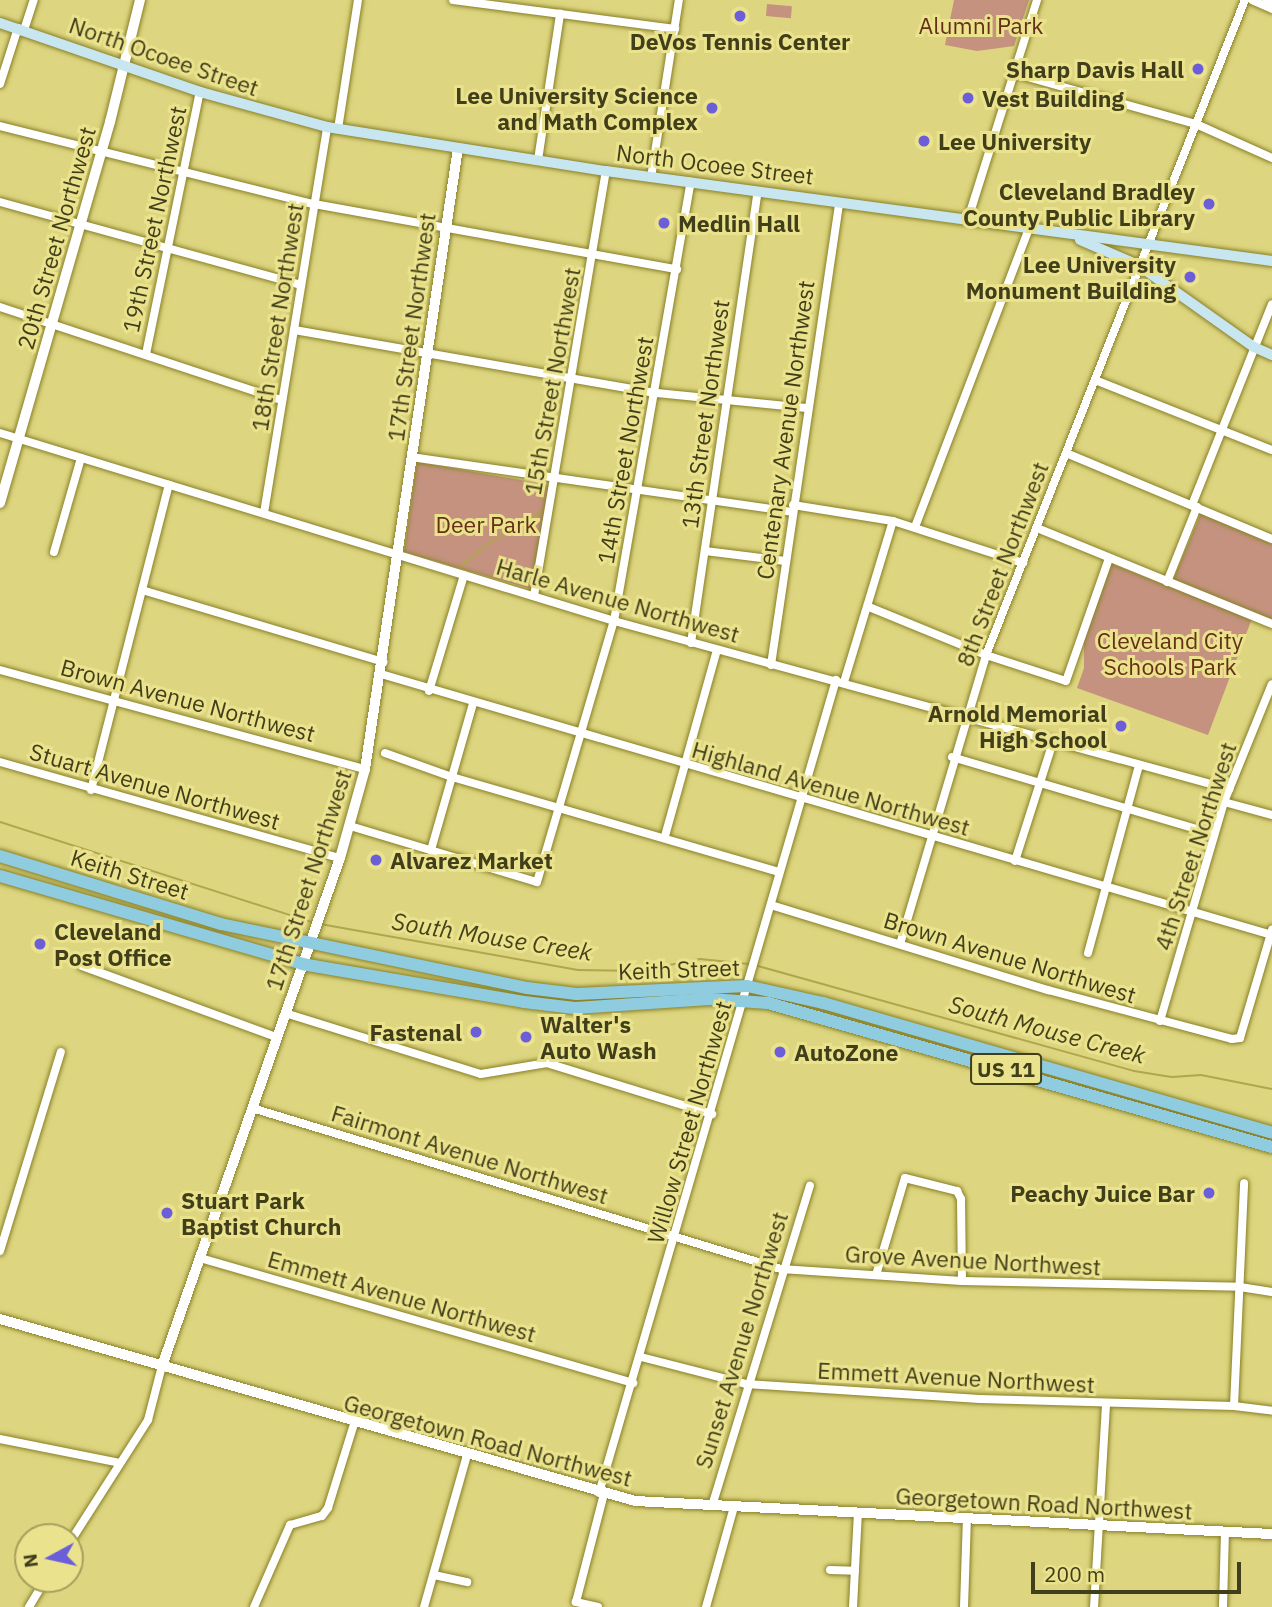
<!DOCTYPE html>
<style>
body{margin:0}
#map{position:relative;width:1272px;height:1607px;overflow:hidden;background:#ddd57f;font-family:"IBM Plex Sans",sans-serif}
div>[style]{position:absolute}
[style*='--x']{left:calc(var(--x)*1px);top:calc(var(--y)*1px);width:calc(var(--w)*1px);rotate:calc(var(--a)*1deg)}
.green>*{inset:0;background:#c4927e;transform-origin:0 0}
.stream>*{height:2px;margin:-1px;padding:0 1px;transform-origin:1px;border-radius:1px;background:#afa74e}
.roads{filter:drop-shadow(0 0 2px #888027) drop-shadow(0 0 2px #888027)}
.minor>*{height:8px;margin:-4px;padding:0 4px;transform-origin:4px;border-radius:4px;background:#fff}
.tertiary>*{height:10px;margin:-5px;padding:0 5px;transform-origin:5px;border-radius:5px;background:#fff}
.secondary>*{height:10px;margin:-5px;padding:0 5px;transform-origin:5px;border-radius:5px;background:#c7e6f0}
.primary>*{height:12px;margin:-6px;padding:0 6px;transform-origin:6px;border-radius:6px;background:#8fcce0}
.dots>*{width:19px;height:19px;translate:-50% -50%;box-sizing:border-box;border:4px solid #eae28c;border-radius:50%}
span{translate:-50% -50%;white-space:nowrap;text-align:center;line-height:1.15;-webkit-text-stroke:6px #eae28c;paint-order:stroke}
.shield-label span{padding:2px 5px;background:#eae28c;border:2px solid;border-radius:5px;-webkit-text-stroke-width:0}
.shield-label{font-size:21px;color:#413e1a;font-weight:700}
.park-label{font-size:23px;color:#653017}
.poi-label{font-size:23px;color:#413e1a;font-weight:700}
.right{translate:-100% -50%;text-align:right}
.left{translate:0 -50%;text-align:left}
.street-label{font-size:23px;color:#413e1a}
.water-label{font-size:24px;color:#46431c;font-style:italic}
.north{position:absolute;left:14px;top:1523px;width:70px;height:70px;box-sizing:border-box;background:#eae28c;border:2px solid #a6a05e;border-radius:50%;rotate:262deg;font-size:19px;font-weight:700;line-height:28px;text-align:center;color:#413e1a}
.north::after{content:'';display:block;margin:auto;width:24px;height:32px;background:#6b5ed8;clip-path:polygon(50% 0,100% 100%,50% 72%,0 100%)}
.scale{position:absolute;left:1031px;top:1562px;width:210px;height:32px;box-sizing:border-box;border:4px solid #413e1a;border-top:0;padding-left:9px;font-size:21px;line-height:24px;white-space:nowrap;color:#413e1a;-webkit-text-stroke:5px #eae28c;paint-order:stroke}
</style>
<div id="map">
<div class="green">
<div style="clip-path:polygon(954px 0,1029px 0,1014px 46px,977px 51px,945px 45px)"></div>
<div style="left:767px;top:4px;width:25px;height:12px;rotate:5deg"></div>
<div style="clip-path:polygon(417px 462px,549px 485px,531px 589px,404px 552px)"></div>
<div style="clip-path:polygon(1201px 513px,1272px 543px,1272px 619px,1254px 613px,1208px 735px,1077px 688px,1084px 668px,1084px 638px,1112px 564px,1170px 587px)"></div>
</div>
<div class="stream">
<div style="--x:460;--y:567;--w:34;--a:-40"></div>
<div style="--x:486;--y:545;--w:66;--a:-30.8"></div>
<div style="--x:0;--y:822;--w:330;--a:17.8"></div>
<div style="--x:320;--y:924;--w:262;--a:10.1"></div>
<div style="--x:578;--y:970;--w:61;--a:0.9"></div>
<div style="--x:639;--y:971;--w:62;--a:-11.1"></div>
<div style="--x:700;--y:959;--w:49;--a:5.8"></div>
<div style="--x:758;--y:966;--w:390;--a:15.6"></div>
<div style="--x:1134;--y:1071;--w:38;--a:9"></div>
<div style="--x:1172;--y:1077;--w:29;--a:-4"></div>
<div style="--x:1201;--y:1075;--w:72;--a:11.2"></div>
</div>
<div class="roads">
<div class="minor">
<div style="--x:453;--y:0;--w:224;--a:7.4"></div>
<div style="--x:1252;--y:0;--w:22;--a:24"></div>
<div style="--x:1267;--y:0;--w:5;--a:22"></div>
<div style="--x:24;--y:30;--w:32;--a:-72"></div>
<div style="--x:1013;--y:73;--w:190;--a:15.6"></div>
<div style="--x:1196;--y:124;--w:83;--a:24.1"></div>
<div style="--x:0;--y:84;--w:59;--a:-72.2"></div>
<div style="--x:0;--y:126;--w:324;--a:14"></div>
<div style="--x:314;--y:204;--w:369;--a:10.2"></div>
<div style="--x:338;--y:129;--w:131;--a:-81.2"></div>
<div style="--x:538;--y:160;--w:148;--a:-81.4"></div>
<div style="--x:651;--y:178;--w:180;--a:-81.1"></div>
<div style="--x:0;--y:202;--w:312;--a:15.4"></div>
<div style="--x:968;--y:219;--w:230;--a:-72.5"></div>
<div style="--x:0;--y:307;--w:297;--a:18.3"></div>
<div style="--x:294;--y:330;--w:367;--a:9.9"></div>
<div style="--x:656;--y:393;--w:152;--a:5.7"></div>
<div style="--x:146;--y:354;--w:268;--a:-78.4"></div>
<div style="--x:1095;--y:380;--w:190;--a:21.6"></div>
<div style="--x:0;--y:433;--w:642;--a:17.02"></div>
<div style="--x:614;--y:621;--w:638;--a:15.28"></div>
<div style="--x:1066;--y:453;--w:223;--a:22.7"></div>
<div style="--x:411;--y:457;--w:385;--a:8.2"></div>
<div style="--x:793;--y:505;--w:101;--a:9.1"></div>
<div style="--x:893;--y:521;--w:137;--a:17.9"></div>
<div style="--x:1192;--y:505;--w:216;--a:-68.3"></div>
<div style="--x:264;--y:513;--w:391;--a:-80.7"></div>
<div style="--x:915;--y:527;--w:319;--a:-69.1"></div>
<div style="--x:1037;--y:528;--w:254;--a:22.2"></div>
<div style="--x:705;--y:551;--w:81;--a:7.1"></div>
<div style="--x:54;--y:552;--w:98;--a:-74"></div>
<div style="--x:1167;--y:582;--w:81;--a:-68.2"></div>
<div style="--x:142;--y:590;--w:252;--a:16.6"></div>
<div style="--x:534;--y:596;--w:431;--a:-80.4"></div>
<div style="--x:869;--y:607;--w:126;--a:22.3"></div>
<div style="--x:986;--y:655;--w:84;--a:18"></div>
<div style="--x:1066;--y:681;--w:130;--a:-70.7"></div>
<div style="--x:691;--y:643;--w:457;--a:-81.6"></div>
<div style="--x:771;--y:665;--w:468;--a:-81.6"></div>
<div style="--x:0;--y:670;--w:378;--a:15.2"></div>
<div style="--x:381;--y:674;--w:928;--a:16.33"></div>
<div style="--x:844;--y:682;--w:168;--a:-73.1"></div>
<div style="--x:429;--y:691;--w:121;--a:-73.2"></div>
<div style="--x:385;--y:753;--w:71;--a:19.7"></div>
<div style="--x:452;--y:777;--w:341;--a:16.2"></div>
<div style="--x:952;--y:757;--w:273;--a:16.4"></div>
<div style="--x:0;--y:762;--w:353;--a:15.8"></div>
<div style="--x:91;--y:790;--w:315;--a:-75.7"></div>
<div style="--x:1224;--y:802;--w:50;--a:15.2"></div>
<div style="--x:350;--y:826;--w:195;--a:16.7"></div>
<div style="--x:537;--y:882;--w:272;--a:-73.6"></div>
<div style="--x:614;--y:621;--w:446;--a:-80.1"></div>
<div style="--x:665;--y:836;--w:193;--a:-74.4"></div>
<div style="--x:431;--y:850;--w:152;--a:-74"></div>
<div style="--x:1015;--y:861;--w:125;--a:-72.3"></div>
<div style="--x:771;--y:905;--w:290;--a:17.1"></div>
<div style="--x:1048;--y:990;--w:190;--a:14.9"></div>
<div style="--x:1232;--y:1039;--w:8;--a:-7"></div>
<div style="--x:1240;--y:1038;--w:113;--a:-73.5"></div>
<div style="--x:900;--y:944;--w:302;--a:-73.4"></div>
<div style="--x:986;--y:655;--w:704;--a:-68.43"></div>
<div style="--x:1088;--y:953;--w:195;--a:-74.8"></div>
<div style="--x:82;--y:966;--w:207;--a:20.1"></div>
<div style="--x:285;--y:1013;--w:205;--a:17.3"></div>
<div style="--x:481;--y:1074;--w:67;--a:-9.5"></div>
<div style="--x:547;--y:1063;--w:173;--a:17.2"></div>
<div style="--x:1160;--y:1021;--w:228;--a:-73.7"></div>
<div style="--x:1224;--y:802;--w:127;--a:-67.9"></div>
<div style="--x:252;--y:1108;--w:553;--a:16.93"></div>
<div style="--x:781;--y:1269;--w:181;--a:3.8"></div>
<div style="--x:962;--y:1281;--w:278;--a:1.2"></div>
<div style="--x:1240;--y:1287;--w:32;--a:9"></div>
<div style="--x:0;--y:1251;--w:208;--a:-73"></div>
<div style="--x:200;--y:1258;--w:451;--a:16.1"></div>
<div style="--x:876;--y:1275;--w:101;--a:-73.4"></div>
<div style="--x:905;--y:1178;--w:54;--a:14"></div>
<div style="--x:957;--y:1191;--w:9;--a:63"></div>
<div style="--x:961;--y:1199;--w:82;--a:89.3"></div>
<div style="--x:641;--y:1357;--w:108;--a:14.4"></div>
<div style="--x:746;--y:1384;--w:234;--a:3.7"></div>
<div style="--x:980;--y:1399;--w:254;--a:1.6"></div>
<div style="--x:1234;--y:1406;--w:38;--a:7"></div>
<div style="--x:1234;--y:1406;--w:223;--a:-87.4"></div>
<div style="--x:0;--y:1439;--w:122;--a:11.3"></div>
<div style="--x:599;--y:1493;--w:847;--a:-73.75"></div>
<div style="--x:712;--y:1506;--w:335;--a:-73"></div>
<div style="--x:70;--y:1542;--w:145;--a:-57.4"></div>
<div style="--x:148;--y:1420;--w:56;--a:-75.5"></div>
<div style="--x:830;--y:1570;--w:25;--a:2"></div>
<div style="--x:434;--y:1575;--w:34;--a:12"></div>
<div style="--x:29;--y:1607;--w:33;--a:-59"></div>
<div style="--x:254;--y:1607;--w:90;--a:-66.3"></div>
<div style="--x:290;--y:1525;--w:33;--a:-16"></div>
<div style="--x:322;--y:1516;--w:10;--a:-53"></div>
<div style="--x:328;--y:1508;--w:88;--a:-72.8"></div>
<div style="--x:424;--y:1607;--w:158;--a:-74.2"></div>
<div style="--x:598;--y:1607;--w:23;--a:-167"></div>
<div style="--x:576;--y:1602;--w:112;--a:-75.5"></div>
<div style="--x:706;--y:1607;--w:104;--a:-74.4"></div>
<div style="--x:853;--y:1607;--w:94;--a:-87"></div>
<div style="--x:964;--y:1607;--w:89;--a:-88.1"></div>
<div style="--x:1094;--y:1607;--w:202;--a:-86.6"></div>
<div style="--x:1223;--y:1607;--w:76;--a:-88.5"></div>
</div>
<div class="tertiary">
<div style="--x:0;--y:503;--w:397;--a:-73.9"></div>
<div style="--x:110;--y:122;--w:126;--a:-76.2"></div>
<div style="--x:0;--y:1319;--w:661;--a:15.99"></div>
<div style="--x:635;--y:1501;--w:638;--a:2.97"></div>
<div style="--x:162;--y:1366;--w:538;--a:-70.69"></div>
<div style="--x:340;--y:858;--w:92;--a:-74.3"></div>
<div style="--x:365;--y:769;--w:628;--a:-81.48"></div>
</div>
<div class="secondary">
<div style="--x:0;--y:23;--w:212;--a:19"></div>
<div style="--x:200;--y:92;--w:132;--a:15.4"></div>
<div style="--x:327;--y:127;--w:282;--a:9"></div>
<div style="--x:606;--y:171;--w:672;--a:7.7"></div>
<div style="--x:1080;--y:240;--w:63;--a:23.3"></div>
<div style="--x:1138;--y:265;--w:142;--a:35.3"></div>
<div style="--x:1254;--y:347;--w:20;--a:24"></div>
</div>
<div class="primary">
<div style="--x:0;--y:856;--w:231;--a:17.1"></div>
<div style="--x:221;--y:924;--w:313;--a:11.8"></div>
<div style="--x:527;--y:988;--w:50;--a:6.8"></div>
<div style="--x:577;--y:994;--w:170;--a:-2.7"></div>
<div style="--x:747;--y:986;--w:78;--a:12.6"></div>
<div style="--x:823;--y:1003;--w:467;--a:16.1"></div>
<div style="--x:0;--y:876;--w:315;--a:16.2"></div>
<div style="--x:302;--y:964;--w:225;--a:9.7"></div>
<div style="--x:524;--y:1002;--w:51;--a:6.7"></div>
<div style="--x:575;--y:1008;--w:135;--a:-3.8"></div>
<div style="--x:710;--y:999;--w:58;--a:3.9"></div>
<div style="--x:768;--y:1003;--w:524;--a:15.95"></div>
</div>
</div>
<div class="dots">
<div style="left:740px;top:16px;background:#6b5ed8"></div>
<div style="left:1198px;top:69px;background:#6b5ed8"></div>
<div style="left:968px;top:98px;background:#6b5ed8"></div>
<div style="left:712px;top:108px;background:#6b5ed8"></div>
<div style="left:924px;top:141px;background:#6b5ed8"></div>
<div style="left:1209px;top:204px;background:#6b5ed8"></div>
<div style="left:664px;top:223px;background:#6b5ed8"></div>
<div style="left:1190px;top:277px;background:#6b5ed8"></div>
<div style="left:1121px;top:726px;background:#6b5ed8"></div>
<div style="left:376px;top:860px;background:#6b5ed8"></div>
<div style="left:40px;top:944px;background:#6b5ed8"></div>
<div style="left:476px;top:1032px;background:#6b5ed8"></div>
<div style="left:526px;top:1037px;background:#6b5ed8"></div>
<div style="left:780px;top:1052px;background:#6b5ed8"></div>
<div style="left:1209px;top:1193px;background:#6b5ed8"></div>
<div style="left:167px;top:1213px;background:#6b5ed8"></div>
</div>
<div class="shield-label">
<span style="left:1006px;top:1069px">US 11</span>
</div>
<div class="park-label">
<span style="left:981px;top:25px">Alumni Park</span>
<span style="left:486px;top:524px">Deer Park</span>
<span style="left:1170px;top:653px">Cleveland City<br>Schools Park</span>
</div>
<div class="poi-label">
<span style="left:740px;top:41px">DeVos Tennis Center</span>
<span class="right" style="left:1184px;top:69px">Sharp Davis Hall</span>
<span class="right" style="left:698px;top:108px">Lee University Science<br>and Math Complex</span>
<span class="left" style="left:982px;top:98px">Vest Building</span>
<span class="left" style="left:938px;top:141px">Lee University</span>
<span class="right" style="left:1195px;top:204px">Cleveland Bradley<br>County Public Library</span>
<span class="left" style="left:678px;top:223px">Medlin Hall</span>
<span class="right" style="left:1176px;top:277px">Lee University<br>Monument Building</span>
<span class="right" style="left:1107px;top:726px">Arnold Memorial<br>High School</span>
<span class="left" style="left:390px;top:860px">Alvarez Market</span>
<span class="left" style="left:54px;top:944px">Cleveland<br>Post Office</span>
<span class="left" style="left:540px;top:1037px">Walter's<br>Auto Wash</span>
<span class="right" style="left:462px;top:1032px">Fastenal</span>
<span class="left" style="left:794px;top:1052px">AutoZone</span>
<span class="right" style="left:1195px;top:1193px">Peachy Juice Bar</span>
<span class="left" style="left:181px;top:1213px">Stuart Park<br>Baptist Church</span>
</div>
<div class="street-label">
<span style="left:164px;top:56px;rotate:19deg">North Ocoee Street</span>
<span style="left:715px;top:164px;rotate:7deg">North Ocoee Street</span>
<span style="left:154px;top:219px;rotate:-78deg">19th Street Northwest</span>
<span style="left:56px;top:238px;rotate:-74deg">20th Street Northwest</span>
<span style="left:277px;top:317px;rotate:-81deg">18th Street Northwest</span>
<span style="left:411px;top:327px;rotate:-82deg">17th Street Northwest</span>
<span style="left:552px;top:381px;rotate:-80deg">15th Street Northwest</span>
<span style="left:705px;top:414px;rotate:-82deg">13th Street Northwest</span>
<span style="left:785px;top:430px;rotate:-82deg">Centenary Avenue Northwest</span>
<span style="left:625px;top:450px;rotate:-80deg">14th Street Northwest</span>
<span style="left:1002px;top:564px;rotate:-69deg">8th Street Northwest</span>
<span style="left:618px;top:600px;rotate:16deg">Harle Avenue Northwest</span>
<span style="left:188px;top:700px;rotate:15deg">Brown Avenue Northwest</span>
<span style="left:155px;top:786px;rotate:16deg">Stuart Avenue Northwest</span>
<span style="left:831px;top:788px;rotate:16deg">Highland Avenue Northwest</span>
<span style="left:1195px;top:846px;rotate:-72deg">4th Street Northwest</span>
<span style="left:130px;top:874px;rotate:17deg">Keith Street</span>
<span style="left:308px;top:880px;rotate:-72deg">17th Street Northwest</span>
<span style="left:1010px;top:957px;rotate:17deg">Brown Avenue Northwest</span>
<span style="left:679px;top:969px;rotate:-2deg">Keith Street</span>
<span style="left:689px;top:1122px;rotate:-74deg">Willow Street Northwest</span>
<span style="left:470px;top:1154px;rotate:17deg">Fairmont Avenue Northwest</span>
<span style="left:973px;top:1260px;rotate:3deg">Grove Avenue Northwest</span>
<span style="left:402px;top:1296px;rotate:16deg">Emmett Avenue Northwest</span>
<span style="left:741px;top:1340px;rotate:-73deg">Sunset Avenue Northwest</span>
<span style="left:956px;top:1377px;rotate:3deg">Emmett Avenue Northwest</span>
<span style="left:488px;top:1440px;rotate:15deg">Georgetown Road Northwest</span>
<span style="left:1044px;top:1503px;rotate:3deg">Georgetown Road Northwest</span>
</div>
<div class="water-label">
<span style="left:492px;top:937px;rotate:9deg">South Mouse Creek</span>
<span style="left:1047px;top:1030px;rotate:15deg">South Mouse Creek</span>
</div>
<div class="north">N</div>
<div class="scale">200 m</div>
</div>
